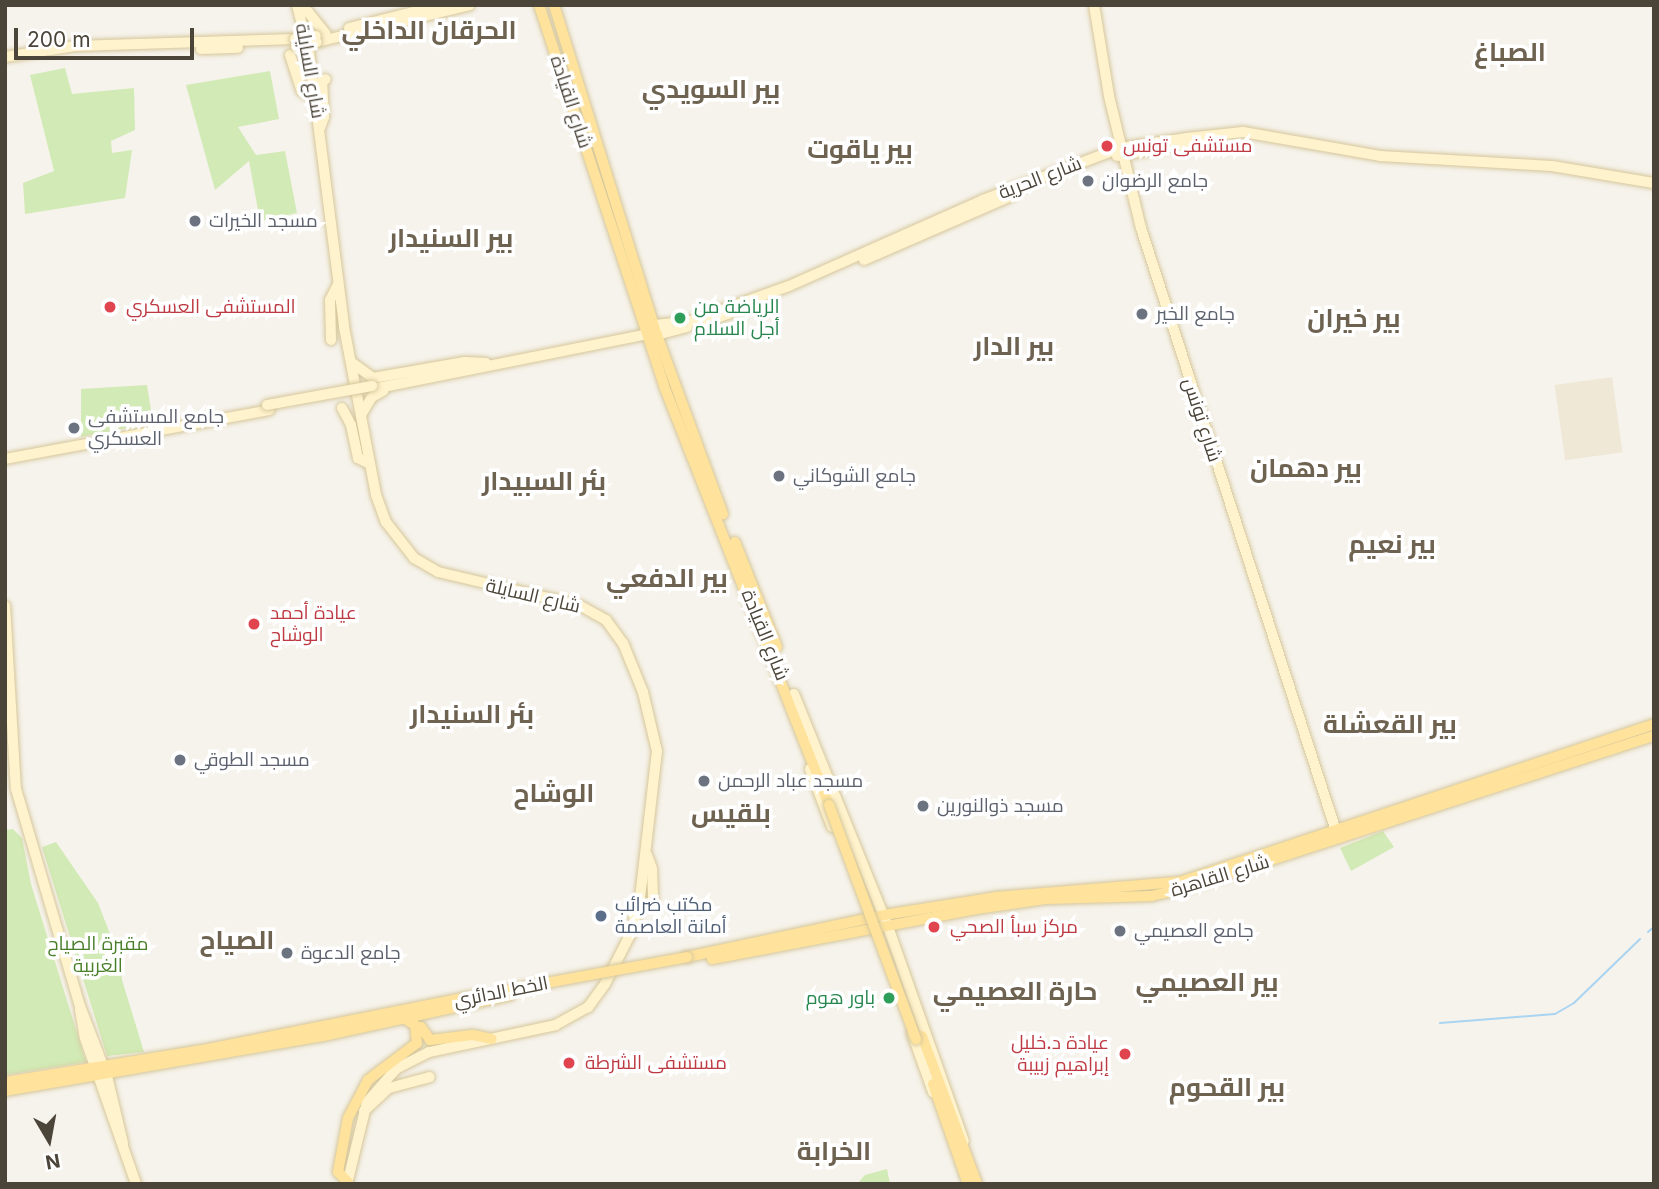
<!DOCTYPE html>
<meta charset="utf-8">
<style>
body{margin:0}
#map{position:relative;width:1659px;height:1189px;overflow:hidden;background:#f6f3ec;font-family:Inter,Cairo,sans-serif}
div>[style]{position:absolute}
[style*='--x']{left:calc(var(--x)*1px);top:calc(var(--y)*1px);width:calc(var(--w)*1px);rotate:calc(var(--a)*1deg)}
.education>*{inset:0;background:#efe8d6;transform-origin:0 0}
.green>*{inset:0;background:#d2eab5}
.stream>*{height:2px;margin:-1px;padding:0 1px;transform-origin:1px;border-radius:1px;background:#a9d4f2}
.roads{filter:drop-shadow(0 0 2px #d6c79b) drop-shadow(0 0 2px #d6c79b)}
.secondary>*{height:10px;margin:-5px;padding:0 5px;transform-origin:5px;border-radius:5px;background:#fff3cd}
.primary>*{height:10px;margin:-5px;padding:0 5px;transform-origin:5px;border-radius:5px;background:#ffe39c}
.bridges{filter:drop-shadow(0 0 2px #d6c79b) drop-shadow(0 0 2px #d6c79b)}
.secondary-bridge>*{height:10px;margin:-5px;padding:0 5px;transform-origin:5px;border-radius:5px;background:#fff3cd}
.primary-bridge>*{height:10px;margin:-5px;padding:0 5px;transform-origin:5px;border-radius:5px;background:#ffe39c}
.dots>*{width:19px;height:19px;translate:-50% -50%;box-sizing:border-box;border:4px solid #fff;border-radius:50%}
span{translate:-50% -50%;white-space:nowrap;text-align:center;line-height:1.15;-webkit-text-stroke:7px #fff;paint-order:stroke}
.street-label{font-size:19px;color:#4b4439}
.health-label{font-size:19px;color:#be3a42}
.left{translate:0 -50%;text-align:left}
.right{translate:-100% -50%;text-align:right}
.worship-label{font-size:19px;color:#5b616d}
.leisure-label{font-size:19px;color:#27864d}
.service-label{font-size:19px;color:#4e5e75}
.park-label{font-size:19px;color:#4a7f2a}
.district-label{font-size:26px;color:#6e6250;font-weight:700}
.frame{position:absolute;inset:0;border:7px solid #4b4439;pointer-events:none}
.north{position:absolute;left:14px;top:1105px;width:70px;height:70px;-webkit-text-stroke:5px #fff;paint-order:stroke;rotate:170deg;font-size:19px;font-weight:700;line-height:28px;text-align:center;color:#4b4439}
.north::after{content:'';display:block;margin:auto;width:24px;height:32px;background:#4b4439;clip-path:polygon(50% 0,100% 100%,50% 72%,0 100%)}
.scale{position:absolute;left:14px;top:28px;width:180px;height:32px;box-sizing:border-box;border:4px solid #4b4439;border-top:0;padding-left:9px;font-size:21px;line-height:24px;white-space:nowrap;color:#4b4439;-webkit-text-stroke:5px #fff;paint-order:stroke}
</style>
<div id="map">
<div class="education">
<div style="left:1612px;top:377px;width:76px;height:58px;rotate:82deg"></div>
</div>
<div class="green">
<div style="clip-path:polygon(65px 68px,72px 94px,134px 88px,135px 130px,111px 141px,112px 153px,132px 150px,125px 198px,25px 214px,23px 183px,54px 171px,30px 75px)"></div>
<div style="clip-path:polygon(270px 71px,279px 119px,238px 127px,256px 155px,285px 151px,297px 213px,260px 221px,249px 161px,215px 190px,186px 85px)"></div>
<div style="clip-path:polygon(147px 385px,153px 423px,81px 437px,81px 389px)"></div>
<div style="clip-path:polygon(13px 829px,22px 838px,31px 884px,86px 1062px,5px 1075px,5px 830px)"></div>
<div style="clip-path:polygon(1383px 831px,1394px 847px,1351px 871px,1340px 848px)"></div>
<div style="clip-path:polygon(56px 842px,98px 903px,112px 939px,117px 939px,122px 980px,144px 1052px,107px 1056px,42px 847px)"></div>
<div style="clip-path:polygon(887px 1169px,890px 1184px,857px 1184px,865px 1175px)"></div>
</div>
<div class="stream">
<div style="--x:1648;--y:932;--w:8;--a:-40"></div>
<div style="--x:1440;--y:1023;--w:115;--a:-4.5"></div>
<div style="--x:1555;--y:1014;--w:22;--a:-30"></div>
<div style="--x:1574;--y:1003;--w:92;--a:-44.1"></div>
</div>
<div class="roads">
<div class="secondary">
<div style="--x:297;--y:5;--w:49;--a:75.7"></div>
<div style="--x:309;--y:52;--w:277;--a:82.7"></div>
<div style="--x:344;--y:327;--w:171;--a:79.2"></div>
<div style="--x:376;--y:495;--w:29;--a:70"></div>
<div style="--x:386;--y:522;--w:46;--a:52.1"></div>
<div style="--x:414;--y:558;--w:28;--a:30"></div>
<div style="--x:438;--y:572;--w:145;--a:13.2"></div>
<div style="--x:579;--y:605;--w:31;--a:29"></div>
<div style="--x:606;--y:620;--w:29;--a:54"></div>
<div style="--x:623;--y:643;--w:53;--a:67.8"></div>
<div style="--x:643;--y:692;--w:61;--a:76.7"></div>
<div style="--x:657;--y:751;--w:149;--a:96.6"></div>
<div style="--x:640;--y:899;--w:35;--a:105"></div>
<div style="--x:631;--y:933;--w:57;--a:117"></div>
<div style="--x:605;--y:984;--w:29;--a:126"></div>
<div style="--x:588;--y:1007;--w:37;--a:151"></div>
<div style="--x:556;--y:1025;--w:130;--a:168"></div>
<div style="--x:429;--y:1052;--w:36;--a:153"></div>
<div style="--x:397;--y:1068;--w:45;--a:131.4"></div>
<div style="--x:367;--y:1102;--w:84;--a:103.7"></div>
<div style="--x:1094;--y:5;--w:92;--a:80.6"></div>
<div style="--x:1109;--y:96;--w:136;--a:76.4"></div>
<div style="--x:1141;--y:228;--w:631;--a:72.08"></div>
<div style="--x:298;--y:8;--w:11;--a:22"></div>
<div style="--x:308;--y:12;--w:28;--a:51"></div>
<div style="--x:349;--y:28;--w:95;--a:-14"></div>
<div style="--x:317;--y:42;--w:157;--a:-13.6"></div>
<div style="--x:201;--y:49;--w:37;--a:-2"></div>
<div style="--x:290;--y:55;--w:38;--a:72"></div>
<div style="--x:302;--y:91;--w:15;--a:32"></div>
<div style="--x:5;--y:57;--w:71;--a:-8.9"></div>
<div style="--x:75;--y:46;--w:220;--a:-1.8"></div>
<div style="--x:320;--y:128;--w:12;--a:-70"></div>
<div style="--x:324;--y:117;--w:36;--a:-93"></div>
<div style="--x:322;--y:81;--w:4;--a:-27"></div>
<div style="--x:1117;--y:156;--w:82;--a:-9.8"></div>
<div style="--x:864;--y:260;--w:160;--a:-23.5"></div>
<div style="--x:708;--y:321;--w:48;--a:-19.6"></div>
<div style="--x:655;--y:325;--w:36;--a:-6"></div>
<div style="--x:691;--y:321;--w:104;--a:-19.7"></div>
<div style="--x:789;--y:286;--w:212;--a:-23.9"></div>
<div style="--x:983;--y:200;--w:147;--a:-20.8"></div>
<div style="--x:1120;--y:148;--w:68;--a:-8.5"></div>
<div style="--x:1187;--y:138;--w:56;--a:-6.1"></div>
<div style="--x:1243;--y:132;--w:139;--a:9.9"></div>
<div style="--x:1380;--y:156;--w:172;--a:3.3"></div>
<div style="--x:1552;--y:166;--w:103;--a:9.5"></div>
<div style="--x:657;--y:335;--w:31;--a:-15"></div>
<div style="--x:331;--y:340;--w:40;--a:-91.4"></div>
<div style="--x:330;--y:300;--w:18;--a:-63"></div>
<div style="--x:351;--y:362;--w:27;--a:36"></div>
<div style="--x:373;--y:378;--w:93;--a:-9.9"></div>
<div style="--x:465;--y:362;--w:21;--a:3"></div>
<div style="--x:373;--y:389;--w:280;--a:-11.3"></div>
<div style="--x:342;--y:408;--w:19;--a:62"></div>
<div style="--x:351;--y:425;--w:34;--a:78"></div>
<div style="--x:358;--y:458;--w:13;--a:27"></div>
<div style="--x:361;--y:415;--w:21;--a:-59"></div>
<div style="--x:372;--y:397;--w:13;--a:-29"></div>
<div style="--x:5;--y:459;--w:269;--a:-10.5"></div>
<div style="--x:5;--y:606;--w:183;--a:86.6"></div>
<div style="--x:16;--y:789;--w:226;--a:73.6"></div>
<div style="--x:80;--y:1006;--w:75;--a:68.9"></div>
<div style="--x:107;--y:1076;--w:69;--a:76.6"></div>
<div style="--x:794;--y:694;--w:248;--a:68"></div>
<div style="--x:887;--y:924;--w:230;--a:70.5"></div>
<div style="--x:810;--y:769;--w:62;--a:69.2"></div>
<div style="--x:647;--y:855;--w:15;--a:70"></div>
<div style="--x:652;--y:869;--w:32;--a:88"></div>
<div style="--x:80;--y:1010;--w:28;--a:80"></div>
<div style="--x:85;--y:1038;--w:155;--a:70.7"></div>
<div style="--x:912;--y:1033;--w:63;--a:70.4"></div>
<div style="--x:364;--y:1111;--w:34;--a:-43"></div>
<div style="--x:389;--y:1088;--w:42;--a:-15"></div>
</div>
<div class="primary">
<div style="--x:539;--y:5;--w:401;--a:71.8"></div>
<div style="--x:664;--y:386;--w:450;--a:68.5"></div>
<div style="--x:554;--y:5;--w:346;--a:72.7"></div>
<div style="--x:657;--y:335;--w:191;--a:69.8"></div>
<div style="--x:735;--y:542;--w:113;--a:68.2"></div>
<div style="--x:687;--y:957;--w:201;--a:-12"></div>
<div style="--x:884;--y:915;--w:113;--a:-9.1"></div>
<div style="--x:996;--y:897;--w:185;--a:-4.7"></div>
<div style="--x:1180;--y:882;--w:500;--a:-18.4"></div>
<div style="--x:712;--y:959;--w:269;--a:-10.7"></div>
<div style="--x:976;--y:909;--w:70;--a:-8.2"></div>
<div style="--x:1045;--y:899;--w:106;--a:-1.6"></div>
<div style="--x:1151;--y:896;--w:32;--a:-13"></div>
<div style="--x:1182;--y:889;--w:496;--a:-18"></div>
<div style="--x:421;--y:1027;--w:16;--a:55"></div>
<div style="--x:430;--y:1040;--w:43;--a:-6.6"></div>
<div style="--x:473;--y:1035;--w:19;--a:12"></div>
<div style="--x:922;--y:1036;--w:158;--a:69.6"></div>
<div style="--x:5;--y:1082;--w:206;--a:-9.2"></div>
<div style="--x:208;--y:1049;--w:271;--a:-11.3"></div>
<div style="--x:933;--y:1084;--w:106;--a:70.7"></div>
<div style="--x:5;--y:1091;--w:323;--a:-9.8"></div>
<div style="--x:323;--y:1036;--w:192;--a:-12.3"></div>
<div style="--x:348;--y:1182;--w:14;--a:-135"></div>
<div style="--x:338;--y:1172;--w:55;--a:-79.5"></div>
<div style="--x:348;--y:1118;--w:43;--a:-62.2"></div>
<div style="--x:368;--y:1080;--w:61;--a:-37.1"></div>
<div style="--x:417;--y:1043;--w:18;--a:-96"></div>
<div style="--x:415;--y:1025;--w:12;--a:-149"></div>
</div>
</div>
<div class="bridges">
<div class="secondary-bridge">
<div style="--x:295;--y:39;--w:21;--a:-8"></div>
<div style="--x:296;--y:46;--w:21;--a:-11"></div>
<div style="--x:267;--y:405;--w:107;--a:-10.3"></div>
</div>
<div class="primary-bridge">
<div style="--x:829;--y:805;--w:250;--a:69.6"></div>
<div style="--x:508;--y:990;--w:182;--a:-10.4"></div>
</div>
</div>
<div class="dots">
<div style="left:1107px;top:146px;background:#e0444e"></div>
<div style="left:1088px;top:181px;background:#6b7280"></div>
<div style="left:195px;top:221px;background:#6b7280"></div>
<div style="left:110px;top:307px;background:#e0444e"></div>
<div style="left:1142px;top:314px;background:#6b7280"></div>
<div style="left:680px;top:318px;background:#2e9e5b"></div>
<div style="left:74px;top:428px;background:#6b7280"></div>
<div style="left:779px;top:476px;background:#6b7280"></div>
<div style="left:254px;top:624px;background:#e0444e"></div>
<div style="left:180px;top:760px;background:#6b7280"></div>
<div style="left:704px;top:781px;background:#6b7280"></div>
<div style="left:923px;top:806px;background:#6b7280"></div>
<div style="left:601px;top:916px;background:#5c6f8a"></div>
<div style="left:934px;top:927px;background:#e0444e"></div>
<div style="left:1120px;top:931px;background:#6b7280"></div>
<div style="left:287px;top:953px;background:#6b7280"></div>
<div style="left:889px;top:998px;background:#2e9e5b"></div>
<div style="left:1125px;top:1054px;background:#e0444e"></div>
<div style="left:569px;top:1063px;background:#e0444e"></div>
</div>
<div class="street-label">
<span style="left:310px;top:71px;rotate:80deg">شارع السايلة</span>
<span style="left:571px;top:102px;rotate:72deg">شارع القيادة</span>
<span style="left:1040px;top:178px;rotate:-21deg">شارع الحرية</span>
<span style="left:1202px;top:420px;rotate:72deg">شارع تونس</span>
<span style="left:533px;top:596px;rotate:13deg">شارع السايلة</span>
<span style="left:765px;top:635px;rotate:68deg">شارع القيادة</span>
<span style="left:1220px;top:876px;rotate:-17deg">شارع القاهرة</span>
<span style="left:501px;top:992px;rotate:-11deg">الخط الدائري</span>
</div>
<div class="health-label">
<span class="left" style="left:1123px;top:146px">مستشفى تونس</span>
<span class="left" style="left:126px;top:307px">المستشفى العسكري</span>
<span class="left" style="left:270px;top:624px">عيادة أحمد<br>الوشاح</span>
<span class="left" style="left:950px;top:927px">مركز سبأ الصحي</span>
<span class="right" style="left:1109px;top:1054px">عيادة د.خليل<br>إبراهيم زبيبة</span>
<span class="left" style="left:585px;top:1063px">مستشفى الشرطة</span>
</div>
<div class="worship-label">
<span class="left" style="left:1102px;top:181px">جامع الرضوان</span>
<span class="left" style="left:209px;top:221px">مسجد الخيرات</span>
<span class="left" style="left:1156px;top:314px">جامع الخير</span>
<span class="left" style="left:88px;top:428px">جامع المستشفى<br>العسكري</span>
<span class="left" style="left:793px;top:476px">جامع الشوكاني</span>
<span class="left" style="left:194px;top:760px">مسجد الطوقي</span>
<span class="left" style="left:718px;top:781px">مسجد عباد الرحمن</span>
<span class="left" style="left:937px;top:806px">مسجد ذوالنورين</span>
<span class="left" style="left:1134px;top:931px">جامع العصيمي</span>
<span class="left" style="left:301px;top:953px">جامع الدعوة</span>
</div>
<div class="leisure-label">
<span class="left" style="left:694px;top:318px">الرياضة من<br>أجل السلام</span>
<span class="right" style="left:875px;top:998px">باور هوم</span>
</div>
<div class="service-label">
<span class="left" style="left:615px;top:916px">مكتب ضرائب<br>أمانة العاصمة</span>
</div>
<div class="park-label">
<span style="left:98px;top:955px">مقبرة الصياح<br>الغربية</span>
</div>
<div class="district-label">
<span style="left:429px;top:30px">الحرقان الداخلي</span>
<span style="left:1510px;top:52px">الصباغ</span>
<span style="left:711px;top:89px">بير السويدي</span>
<span style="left:860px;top:149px">بير ياقوت</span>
<span style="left:451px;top:238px">بير السنيدار</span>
<span style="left:1354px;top:318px">بير خيران</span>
<span style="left:1014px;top:346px">بير الدار</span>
<span style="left:1306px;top:468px">بير دهمان</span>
<span style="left:544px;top:481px">بئر السبيدار</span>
<span style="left:1392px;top:544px">بير نعيم</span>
<span style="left:667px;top:578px">بير الدفعي</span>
<span style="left:472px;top:714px">بئر السنيدار</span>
<span style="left:1390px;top:724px">بير القعشلة</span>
<span style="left:554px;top:793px">الوشاح</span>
<span style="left:731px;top:813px">بلقيس</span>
<span style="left:237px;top:940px">الصياح</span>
<span style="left:1207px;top:982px">بير العصيمي</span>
<span style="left:1015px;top:991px">حارة العصيمي</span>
<span style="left:1227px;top:1087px">بير القحوم</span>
<span style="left:834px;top:1151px">الخرابة</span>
</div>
<div class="frame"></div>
<div class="north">N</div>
<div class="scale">200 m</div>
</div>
